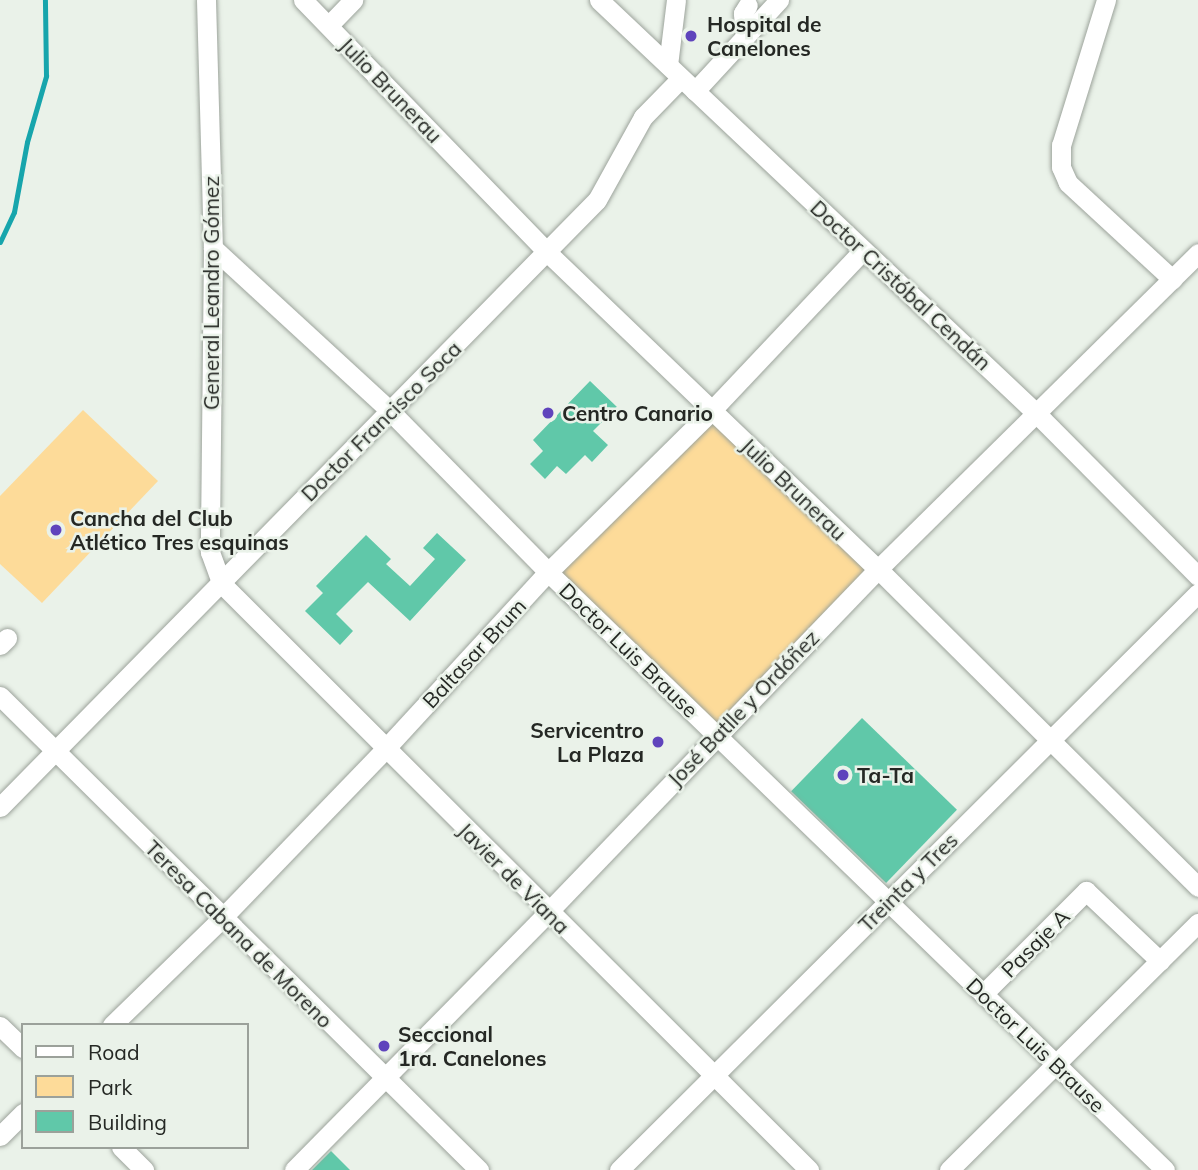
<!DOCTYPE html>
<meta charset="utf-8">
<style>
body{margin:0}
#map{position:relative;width:1198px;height:1170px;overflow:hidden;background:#eaf2e9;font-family:Mulish,sans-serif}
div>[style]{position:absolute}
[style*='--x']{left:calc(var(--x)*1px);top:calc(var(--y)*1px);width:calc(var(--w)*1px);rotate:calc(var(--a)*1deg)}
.green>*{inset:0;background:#fddb99;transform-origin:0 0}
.stream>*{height:5px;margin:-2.5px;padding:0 2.5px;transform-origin:2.5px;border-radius:2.5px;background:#17a5ac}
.building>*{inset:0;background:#60c8a9;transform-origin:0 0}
.roads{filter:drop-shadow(0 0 2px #9ca39b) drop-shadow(0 0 2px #9ca39b)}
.minor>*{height:19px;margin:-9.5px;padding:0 9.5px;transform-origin:9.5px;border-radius:9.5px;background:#fff}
.dots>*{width:19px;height:19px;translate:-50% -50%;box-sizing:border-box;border:4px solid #eaf2e9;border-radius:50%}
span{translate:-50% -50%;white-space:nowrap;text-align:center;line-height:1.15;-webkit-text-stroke:5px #eaf2e9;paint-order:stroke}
.poi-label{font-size:21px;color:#252824;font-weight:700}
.left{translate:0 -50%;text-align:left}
.right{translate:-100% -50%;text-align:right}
.street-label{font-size:21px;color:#252824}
.legend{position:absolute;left:21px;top:1023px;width:228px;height:126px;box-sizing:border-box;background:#eaf2e9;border:2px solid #9ba19a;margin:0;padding:9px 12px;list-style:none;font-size:21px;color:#252824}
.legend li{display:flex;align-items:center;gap:14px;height:35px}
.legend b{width:35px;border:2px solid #9ba19a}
</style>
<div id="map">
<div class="green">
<div style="clip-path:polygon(83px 410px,158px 481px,42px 603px,0 564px,0 496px)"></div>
<div style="left:712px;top:416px;width:217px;height:220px;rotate:44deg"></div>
</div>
<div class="stream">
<div style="--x:0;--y:242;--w:33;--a:-65"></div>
<div style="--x:14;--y:212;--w:71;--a:-79.5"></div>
<div style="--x:27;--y:142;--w:69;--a:-73.9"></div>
<div style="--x:46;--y:76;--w:76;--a:-90.8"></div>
</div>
<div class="building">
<div style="clip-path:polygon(590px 381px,617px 407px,593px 431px,608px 445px,592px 462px,585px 455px,566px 474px,557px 466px,545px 479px,530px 464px,543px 451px,533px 440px)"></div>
<div style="clip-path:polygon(437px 533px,466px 560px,410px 621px,368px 582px,336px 614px,353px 631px,340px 645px,305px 611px,323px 593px,316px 586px,366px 535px,391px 559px,386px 564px,410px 586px,435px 559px,423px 548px)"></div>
<div style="left:862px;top:718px;width:132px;height:102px;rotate:44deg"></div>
<div style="clip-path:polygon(331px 1151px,350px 1170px,312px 1170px)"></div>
</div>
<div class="roads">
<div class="minor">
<div style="--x:206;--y:0;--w:248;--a:88.4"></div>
<div style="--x:213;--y:248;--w:304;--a:90.6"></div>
<div style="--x:210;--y:552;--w:33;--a:70"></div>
<div style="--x:221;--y:583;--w:831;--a:44.95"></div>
<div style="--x:303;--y:0;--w:352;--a:45.9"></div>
<div style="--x:548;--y:253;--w:457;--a:43.8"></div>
<div style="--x:878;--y:569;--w:451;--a:44.8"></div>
<div style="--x:599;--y:0;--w:598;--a:43.38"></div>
<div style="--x:1034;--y:411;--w:233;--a:45.2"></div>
<div style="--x:1106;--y:0;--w:152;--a:107.2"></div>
<div style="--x:1061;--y:145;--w:22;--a:90"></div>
<div style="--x:1061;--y:167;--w:17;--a:66"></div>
<div style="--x:1068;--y:183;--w:142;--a:42.7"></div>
<div style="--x:329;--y:25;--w:35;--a:-46"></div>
<div style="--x:745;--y:37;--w:24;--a:-95"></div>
<div style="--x:743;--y:13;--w:9;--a:-58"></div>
<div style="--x:668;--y:65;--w:65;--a:-83"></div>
<div style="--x:695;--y:91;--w:124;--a:-47.3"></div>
<div style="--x:213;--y:248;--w:241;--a:42.6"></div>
<div style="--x:390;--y:411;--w:226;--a:45.5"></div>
<div style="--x:548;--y:572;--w:859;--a:44.1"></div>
<div style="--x:0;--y:645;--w:10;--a:-45"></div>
<div style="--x:0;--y:696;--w:674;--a:44.7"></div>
<div style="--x:0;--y:807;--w:851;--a:-45.48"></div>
<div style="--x:597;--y:200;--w:95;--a:-61"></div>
<div style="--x:643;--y:117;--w:54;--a:-45.7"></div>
<div style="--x:983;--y:994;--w:146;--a:-45"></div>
<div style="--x:1086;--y:891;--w:102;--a:43.4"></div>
<div style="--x:112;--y:1025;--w:153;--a:-44.2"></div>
<div style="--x:222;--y:918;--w:236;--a:-46"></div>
<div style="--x:386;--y:748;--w:239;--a:-47.4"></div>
<div style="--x:548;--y:572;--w:229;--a:-44.6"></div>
<div style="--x:711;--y:411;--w:221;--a:-46.6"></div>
<div style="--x:0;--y:1026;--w:32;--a:44"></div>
<div style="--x:0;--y:1136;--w:33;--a:-45"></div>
<div style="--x:121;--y:1147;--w:33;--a:45"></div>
<div style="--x:294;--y:1170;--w:362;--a:-45.4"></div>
<div style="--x:548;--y:912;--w:476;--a:-46.1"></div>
<div style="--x:878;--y:569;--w:450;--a:-44.6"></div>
<div style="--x:619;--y:1170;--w:817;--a:-44.9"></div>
<div style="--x:949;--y:1170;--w:351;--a:-44.8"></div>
</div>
</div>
<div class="dots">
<div style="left:691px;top:36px;background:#5f44bc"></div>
<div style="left:548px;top:413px;background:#5f44bc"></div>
<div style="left:56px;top:530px;background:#5f44bc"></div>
<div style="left:658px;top:742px;background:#5f44bc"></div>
<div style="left:843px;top:775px;background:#5f44bc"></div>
<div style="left:384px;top:1046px;background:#5f44bc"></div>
</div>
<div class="poi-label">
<span class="left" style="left:707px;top:36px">Hospital de<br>Canelones</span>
<span class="left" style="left:562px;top:413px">Centro Canario</span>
<span class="left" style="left:70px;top:530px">Cancha del Club<br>Atlético Tres esquinas</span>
<span class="right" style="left:644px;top:742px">Servicentro<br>La Plaza</span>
<span class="left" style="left:857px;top:775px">Ta-Ta</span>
<span class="left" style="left:398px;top:1046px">Seccional<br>1ra. Canelones</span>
</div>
<div class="street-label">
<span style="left:391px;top:90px;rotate:46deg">Julio Brunerau</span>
<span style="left:901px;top:285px;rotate:43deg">Doctor Cristóbal Cendán</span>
<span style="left:211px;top:293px;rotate:-90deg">General Leandro Gómez</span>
<span style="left:381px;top:421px;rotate:-45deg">Doctor Francisco Soca</span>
<span style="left:794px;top:489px;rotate:44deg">Julio Brunerau</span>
<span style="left:629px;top:650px;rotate:44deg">Doctor Luis Brause</span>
<span style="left:474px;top:653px;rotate:-47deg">Baltasar Brum</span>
<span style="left:743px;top:708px;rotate:-46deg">José Batlle y Ordóñez</span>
<span style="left:514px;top:878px;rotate:45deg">Javier de Viana</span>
<span style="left:908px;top:882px;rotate:-45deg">Treinta y Tres</span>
<span style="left:239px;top:934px;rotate:45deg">Teresa Cabana de Moreno</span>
<span style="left:1035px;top:943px;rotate:-45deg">Pasaje A</span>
<span style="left:1036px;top:1045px;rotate:44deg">Doctor Luis Brause</span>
</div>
<ul class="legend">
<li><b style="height:9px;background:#fff"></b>Road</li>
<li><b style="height:19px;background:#fddb99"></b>Park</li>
<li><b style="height:19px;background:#60c8a9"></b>Building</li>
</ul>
</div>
